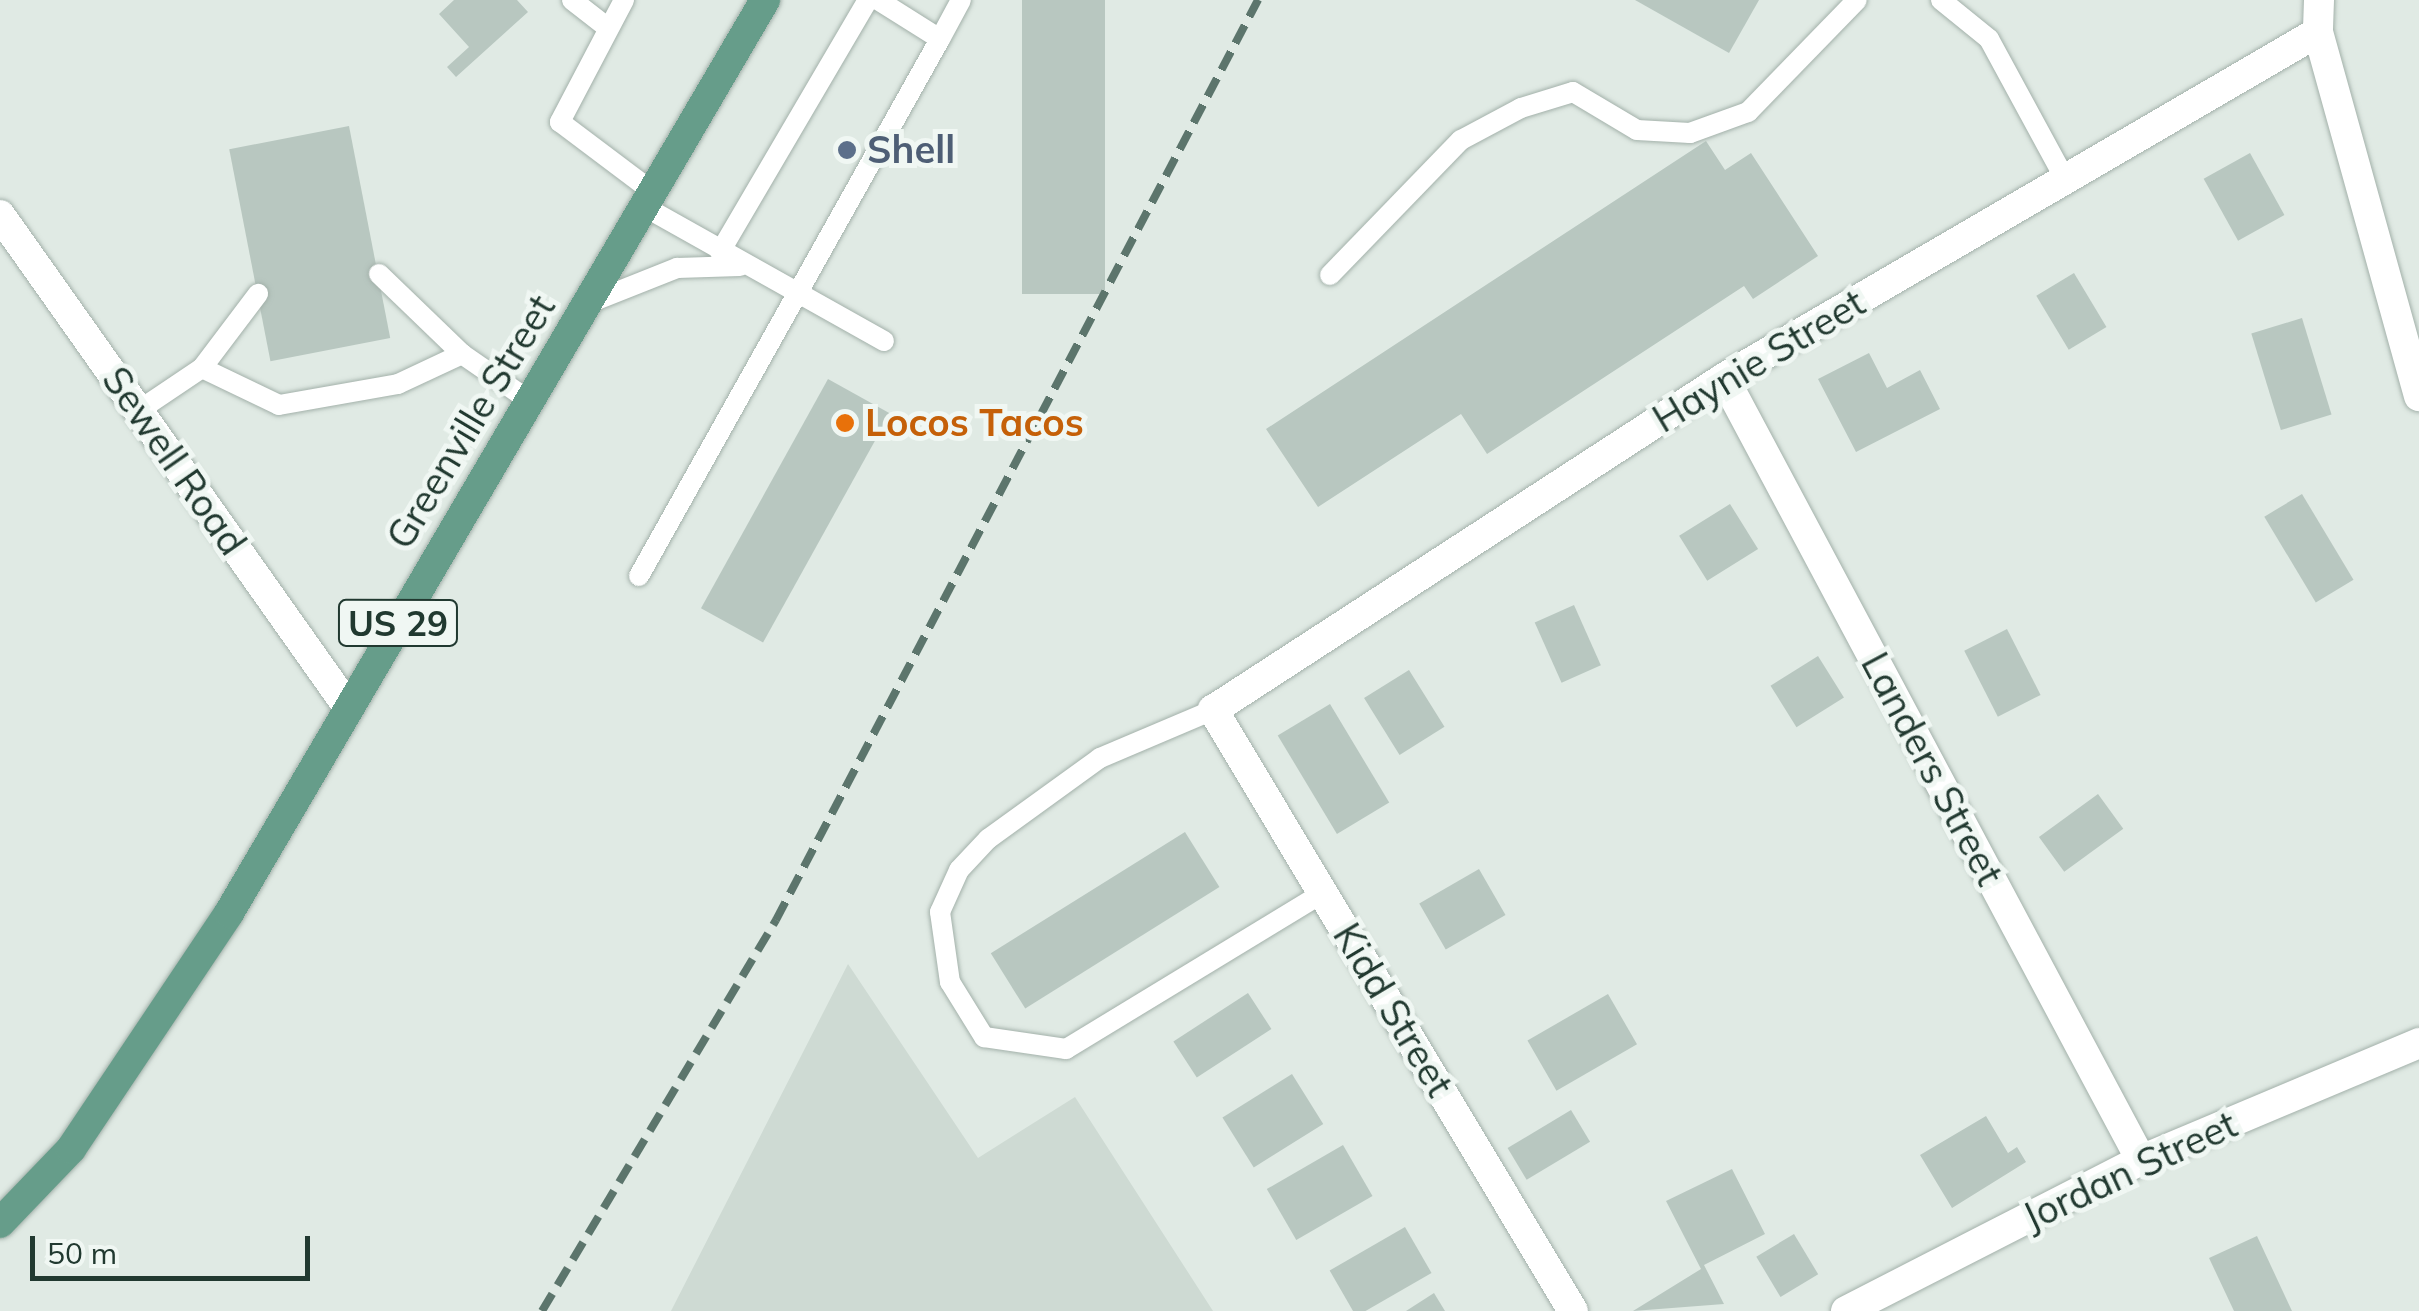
<!DOCTYPE html>
<style>
body{margin:0}
#map{position:relative;width:2419px;height:1311px;overflow:hidden;background:#e0eae4;font-family:Mulish,sans-serif}
div>[style]{position:absolute}
[style*='--x']{left:calc(var(--x)*1px);top:calc(var(--y)*1px);width:calc(var(--w)*1px);rotate:calc(var(--a)*1deg)}
.built>*{inset:0;background:#cedad3}
.building>*{inset:0;background:#b8c7c0;transform-origin:0 0}
.roads{filter:drop-shadow(0 0 2px #a3b1aa) drop-shadow(0 0 2px #a3b1aa)}
.service>*{height:20px;margin:-10px;padding:0 10px;transform-origin:10px;border-radius:10px;background:#fff}
.minor>*{height:30px;margin:-15px;padding:0 15px;transform-origin:15px;border-radius:15px;background:#fff}
.primary>*{height:30px;margin:-15px;padding:0 15px;transform-origin:15px;border-radius:15px;background:#669d8a}
.rail>*{height:8px;margin-top:-4px;transform-origin:0;background:repeating-linear-gradient(90deg,#5c756c 0 20px,transparent 0 30px)}
.dots>*{width:28px;height:28px;translate:-50% -50%;box-sizing:border-box;border:5px solid #f0f7f3;border-radius:50%}
span{translate:-50% -50%;white-space:nowrap;text-align:center;line-height:1.15;-webkit-text-stroke:10px #f0f7f3;paint-order:stroke}
.shield-label span{padding:2px 8px;background:#f0f7f3;border:2px solid;border-radius:8px;-webkit-text-stroke-width:0}
.shield-label{font-size:35px;color:#213930;font-weight:700}
.service-label{font-size:38px;color:#4e5e75;font-weight:700}
.left{translate:0 -50%;text-align:left}
.street-label{font-size:38px;color:#213930}
.food-label{font-size:38px;color:#c56008;font-weight:700}
.scale{position:absolute;left:30px;top:1236px;width:280px;height:45px;box-sizing:border-box;border:5px solid #213930;border-top:0;padding-left:12px;font-size:30px;line-height:35px;white-space:nowrap;color:#213930;-webkit-text-stroke:8px #f0f7f3;paint-order:stroke}
</style>
<div id="map">
<div class="built">
<div style="clip-path:polygon(848px 964px,978px 1158px,1075px 1097px,1213px 1311px,671px 1311px)"></div>
</div>
<div class="building">
<div style="clip-path:polygon(454px 0,517px 0,528px 12px,456px 77px,447px 67px,469px 47px,439px 14px)"></div>
<div style="left:1022px;top:0;width:83px;height:294px"></div>
<div style="clip-path:polygon(1635px 0,1759px 0,1729px 53px)"></div>
<div style="left:349px;top:126px;width:216px;height:122px;rotate:79deg"></div>
<div style="clip-path:polygon(1706px 141px,1725px 170px,1751px 153px,1818px 256px,1753px 299px,1744px 286px,1487px 454px,1461px 414px,1318px 507px,1266px 429px)"></div>
<div style="left:2250px;top:153px;width:71px;height:53px;rotate:61deg"></div>
<div style="left:2074px;top:273px;width:63px;height:44px;rotate:59deg"></div>
<div style="left:2302px;top:318px;width:101px;height:53px;rotate:73deg"></div>
<div style="clip-path:polygon(1869px 353px,1887px 388px,1920px 370px,1940px 409px,1856px 452px,1818px 379px)"></div>
<div style="left:828px;top:379px;width:71px;height:262px;rotate:29deg"></div>
<div style="left:2302px;top:494px;width:100px;height:44px;rotate:59deg"></div>
<div style="left:1730px;top:504px;width:53px;height:60px;rotate:58deg"></div>
<div style="left:1574px;top:605px;width:66px;height:43px;rotate:66deg"></div>
<div style="left:2007px;top:629px;width:74px;height:48px;rotate:63deg"></div>
<div style="left:1818px;top:656px;width:49px;height:56px;rotate:58deg"></div>
<div style="left:1409px;top:670px;width:67px;height:53px;rotate:58deg"></div>
<div style="left:1330px;top:704px;width:115px;height:61px;rotate:59deg"></div>
<div style="left:2098px;top:794px;width:43px;height:73px;rotate:54deg"></div>
<div style="left:1185px;top:832px;width:65px;height:229px;rotate:58deg"></div>
<div style="left:1479px;top:869px;width:53px;height:69px;rotate:60deg"></div>
<div style="left:1248px;top:993px;width:43px;height:89px;rotate:57deg"></div>
<div style="left:1608px;top:994px;width:58px;height:93px;rotate:60deg"></div>
<div style="left:1292px;top:1074px;width:59px;height:82px;rotate:58deg"></div>
<div style="left:1571px;top:1110px;width:37px;height:74px;rotate:59deg"></div>
<div style="clip-path:polygon(1986px 1116px,2008px 1153px,2017px 1147px,2026px 1162px,1952px 1208px,1920px 1155px)"></div>
<div style="left:1343px;top:1145px;width:59px;height:88px;rotate:60deg"></div>
<div style="clip-path:polygon(1732px 1169px,1765px 1234px,1704px 1265px,1724px 1304px,1633px 1311px,1701px 1269px,1666px 1201px)"></div>
<div style="left:1405px;top:1227px;width:53px;height:87px;rotate:60deg"></div>
<div style="left:1794px;top:1234px;width:47px;height:44px;rotate:59deg"></div>
<div style="clip-path:polygon(2257px 1236px,2292px 1311px,2234px 1311px,2209px 1258px)"></div>
<div style="clip-path:polygon(1434px 1293px,1445px 1311px,1406px 1311px)"></div>
</div>
<div class="roads">
<div class="service">
<div style="--x:572;--y:0;--w:46;--a:37.9"></div>
<div style="--x:624;--y:0;--w:138;--a:117.7"></div>
<div style="--x:560;--y:122;--w:116;--a:37"></div>
<div style="--x:878;--y:0;--w:73;--a:32.2"></div>
<div style="--x:940;--y:39;--w:44;--a:-61.7"></div>
<div style="--x:1941;--y:0;--w:62;--a:39.1"></div>
<div style="--x:1989;--y:39;--w:159;--a:61.5"></div>
<div style="--x:645;--y:207;--w:274;--a:29.3"></div>
<div style="--x:720;--y:252;--w:292;--a:-59.6"></div>
<div style="--x:379;--y:274;--w:115;--a:43.9"></div>
<div style="--x:1330;--y:275;--w:188;--a:-45.9"></div>
<div style="--x:1461;--y:140;--w:68;--a:-28.1"></div>
<div style="--x:1521;--y:108;--w:54;--a:-17.1"></div>
<div style="--x:1573;--y:92;--w:74;--a:30.7"></div>
<div style="--x:1637;--y:130;--w:53;--a:3.2"></div>
<div style="--x:1690;--y:133;--w:62;--a:-19.9"></div>
<div style="--x:1748;--y:112;--w:156;--a:-45.8"></div>
<div style="--x:589;--y:303;--w:95;--a:-21.7"></div>
<div style="--x:677;--y:268;--w:63;--a:-1.8"></div>
<div style="--x:202;--y:368;--w:93;--a:-52.9"></div>
<div style="--x:138;--y:411;--w:77;--a:-33.9"></div>
<div style="--x:202;--y:368;--w:85;--a:25.7"></div>
<div style="--x:279;--y:405;--w:121;--a:-10"></div>
<div style="--x:398;--y:384;--w:71;--a:-25.1"></div>
<div style="--x:462;--y:354;--w:83;--a:34.7"></div>
<div style="--x:639;--y:576;--w:616;--a:-60.73"></div>
<div style="--x:1213;--y:710;--w:123;--a:157"></div>
<div style="--x:1100;--y:758;--w:138;--a:144.1"></div>
<div style="--x:988;--y:839;--w:42;--a:133.1"></div>
<div style="--x:959;--y:870;--w:46;--a:114.3"></div>
<div style="--x:940;--y:912;--w:71;--a:81.9"></div>
<div style="--x:950;--y:982;--w:65;--a:58.3"></div>
<div style="--x:984;--y:1037;--w:83;--a:8.3"></div>
<div style="--x:1066;--y:1049;--w:301;--a:-31.3"></div>
</div>
<div class="minor">
<div style="--x:2319;--y:0;--w:32;--a:92"></div>
<div style="--x:2318;--y:32;--w:378;--a:74.5"></div>
<div style="--x:0;--y:215;--w:603;--a:54.73"></div>
<div style="--x:1724;--y:378;--w:886;--a:61.93"></div>
<div style="--x:1573;--y:1311;--w:701;--a:-120.92"></div>
<div style="--x:1213;--y:710;--w:609;--a:-33.01"></div>
<div style="--x:1724;--y:378;--w:687;--a:-30.22"></div>
<div style="--x:1846;--y:1311;--w:331;--a:-27.1"></div>
<div style="--x:2141;--y:1160;--w:302;--a:-22.8"></div>
</div>
<div class="primary">
<div style="--x:0;--y:1223;--w:103;--a:-46.2"></div>
<div style="--x:71;--y:1149;--w:284;--a:-56.2"></div>
<div style="--x:229;--y:913;--w:1059;--a:-59.58"></div>
</div>
</div>
<div class="rail">
<div style="--x:542;--y:1311;--w:456;--a:-59.1"></div>
<div style="--x:776;--y:920;--w:1039;--a:-62.35"></div>
</div>
<div class="dots">
<div style="left:847px;top:150px;background:#5c6f8a"></div>
<div style="left:845px;top:423px;background:#e8710a"></div>
</div>
<div class="shield-label">
<span style="left:398px;top:623px">US 29</span>
</div>
<div class="service-label">
<span class="left" style="left:867px;top:150px">Shell</span>
</div>
<div class="street-label">
<span style="left:1759px;top:361px;rotate:-31deg">Haynie Street</span>
<span style="left:471px;top:422px;rotate:-59deg">Greenville Street</span>
<span style="left:174px;top:461px;rotate:55deg">Sewell Road</span>
<span style="left:1932px;top:769px;rotate:62deg">Landers Street</span>
<span style="left:1393px;top:1010px;rotate:59deg">Kidd Street</span>
<span style="left:2130px;top:1171px;rotate:-25deg">Jordan Street</span>
</div>
<div class="food-label">
<span class="left" style="left:865px;top:423px">Locos Tacos</span>
</div>
<div class="scale">50 m</div>
</div>
